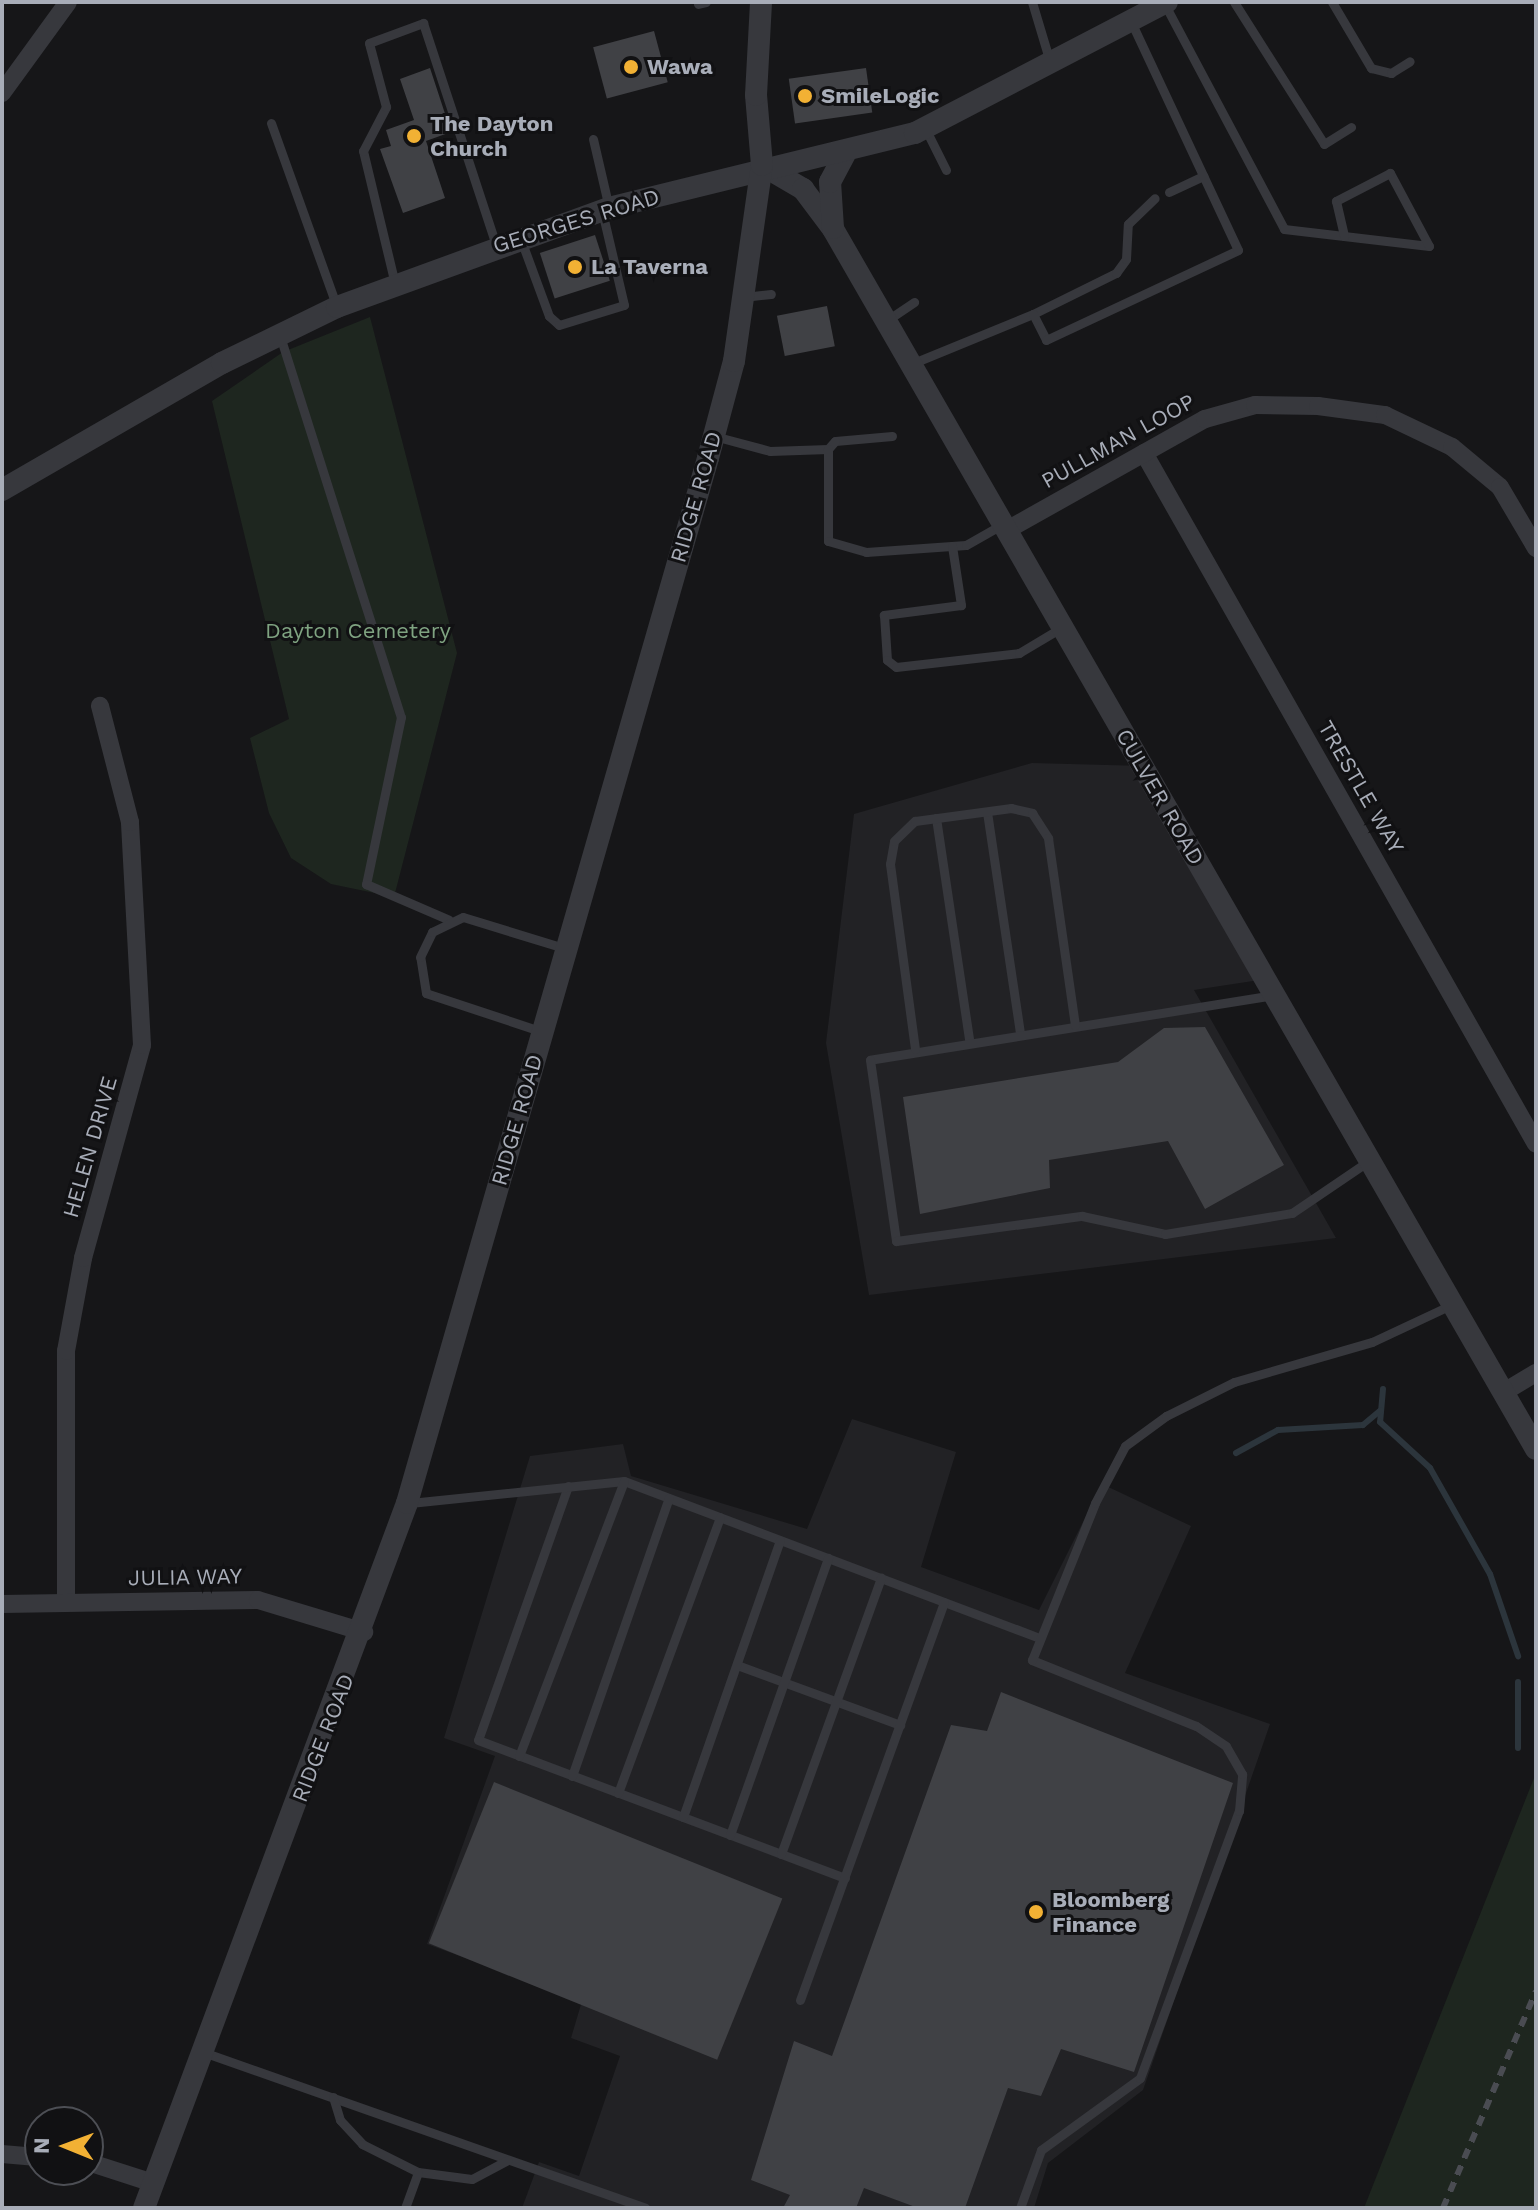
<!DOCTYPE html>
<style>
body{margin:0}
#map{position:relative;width:1538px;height:2210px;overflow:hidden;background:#161618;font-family:"Work Sans",sans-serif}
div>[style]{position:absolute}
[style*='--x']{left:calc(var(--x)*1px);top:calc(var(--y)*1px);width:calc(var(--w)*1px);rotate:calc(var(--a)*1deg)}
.built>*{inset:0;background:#222225}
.green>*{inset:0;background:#1e261f}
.stream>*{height:6px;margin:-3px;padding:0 3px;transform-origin:3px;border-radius:3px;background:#2c353c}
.building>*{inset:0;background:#404145;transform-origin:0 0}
.service>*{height:9px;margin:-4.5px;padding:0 4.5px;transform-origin:4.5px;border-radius:4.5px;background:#37383d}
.minor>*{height:18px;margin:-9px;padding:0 9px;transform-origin:9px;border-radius:9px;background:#37383d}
.tertiary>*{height:22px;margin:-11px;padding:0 11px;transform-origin:11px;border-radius:11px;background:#37383d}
.rail>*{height:6px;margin-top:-3px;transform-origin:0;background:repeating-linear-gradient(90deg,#4a4c52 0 10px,transparent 0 18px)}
.dots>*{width:22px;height:22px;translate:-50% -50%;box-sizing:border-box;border:4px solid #111113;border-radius:50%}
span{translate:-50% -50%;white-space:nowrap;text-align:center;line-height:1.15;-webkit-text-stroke:6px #111113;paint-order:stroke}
.poi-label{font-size:22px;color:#a8adb8;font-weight:700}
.left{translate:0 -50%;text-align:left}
.street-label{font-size:22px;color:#a8adb8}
.park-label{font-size:22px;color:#7fa381}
.frame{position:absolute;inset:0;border:4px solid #a8adb8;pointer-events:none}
.north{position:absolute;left:24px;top:2106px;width:80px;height:80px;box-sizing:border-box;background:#111113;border:2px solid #4d4f55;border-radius:50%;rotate:271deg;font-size:22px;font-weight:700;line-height:32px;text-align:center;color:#a8adb8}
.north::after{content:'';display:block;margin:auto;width:28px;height:36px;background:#f2b134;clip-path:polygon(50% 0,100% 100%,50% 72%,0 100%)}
</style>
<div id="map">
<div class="built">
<div style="clip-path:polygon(1032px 763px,1144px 766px,1266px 979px,1194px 990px,1336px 1238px,869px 1295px,826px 1043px,854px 814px)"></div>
<div style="clip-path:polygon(852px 1419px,956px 1452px,921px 1567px,1039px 1610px,1102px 1484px,1191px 1526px,1125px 1673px,1270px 1724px,1143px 2090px,1048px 2163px,1034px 2208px,522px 2208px,539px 2162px,579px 2176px,620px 2056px,571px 2038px,582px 2001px,427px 1944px,495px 1756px,444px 1738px,530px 1456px,623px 1444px,631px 1476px,807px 1529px)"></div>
</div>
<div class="green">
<div style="clip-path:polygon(370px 317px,457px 653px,394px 897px,331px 884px,291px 858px,269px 813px,250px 738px,289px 719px,212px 401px,283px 352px)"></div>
<div style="clip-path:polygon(1536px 1773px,1536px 2208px,1364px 2208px)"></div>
</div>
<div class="stream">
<div style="--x:1383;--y:1389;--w:33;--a:95"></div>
<div style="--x:1380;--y:1422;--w:68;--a:42.6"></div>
<div style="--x:1430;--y:1468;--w:122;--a:60.5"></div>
<div style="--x:1490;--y:1574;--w:87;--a:71.1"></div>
<div style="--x:1236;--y:1453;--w:48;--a:-28.7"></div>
<div style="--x:1278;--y:1430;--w:85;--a:-3.4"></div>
<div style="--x:1363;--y:1425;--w:23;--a:-40"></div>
<div style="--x:1518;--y:1748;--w:66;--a:-90"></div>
</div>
<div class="building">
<div style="left:654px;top:31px;width:53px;height:63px;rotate:75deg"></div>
<div style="clip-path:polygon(430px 68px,451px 132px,426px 141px,445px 198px,403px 213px,380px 149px,391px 146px,386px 130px,414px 120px,400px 79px)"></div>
<div style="left:866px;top:68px;width:45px;height:78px;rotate:82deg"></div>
<div style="left:595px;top:235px;width:48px;height:58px;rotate:72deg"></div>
<div style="left:827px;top:306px;width:41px;height:51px;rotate:79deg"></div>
<div style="clip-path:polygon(1205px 1027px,1284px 1165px,1205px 1209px,1168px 1141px,1049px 1160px,1050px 1188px,920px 1214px,903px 1097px,1118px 1062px,1164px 1028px)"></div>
<div style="clip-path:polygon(1001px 1692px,1233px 1783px,1134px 2072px,1061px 2049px,1041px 2096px,1008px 2088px,965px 2208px,918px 2208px,864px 2188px,856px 2208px,783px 2208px,790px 2195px,751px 2180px,794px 2041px,832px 2056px,951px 1725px,987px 1731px)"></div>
<div style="left:494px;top:1782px;width:311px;height:174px;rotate:22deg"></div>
</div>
<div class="service">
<div style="--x:1032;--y:2;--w:63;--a:73.3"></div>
<div style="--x:1234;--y:2;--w:168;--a:57.6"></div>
<div style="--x:1324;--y:144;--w:32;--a:-32"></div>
<div style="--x:1332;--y:2;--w:77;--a:59.4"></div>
<div style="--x:1371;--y:68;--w:21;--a:14"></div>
<div style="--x:1391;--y:73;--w:22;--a:-32"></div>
<div style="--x:1164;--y:3;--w:256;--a:62"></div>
<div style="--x:1284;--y:229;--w:146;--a:6.7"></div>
<div style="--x:1429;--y:246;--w:83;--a:-118.1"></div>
<div style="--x:1390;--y:173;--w:61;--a:152.6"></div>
<div style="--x:1336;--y:201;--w:36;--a:77"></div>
<div style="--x:698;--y:4;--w:8;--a:-14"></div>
<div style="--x:271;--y:123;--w:195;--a:70.3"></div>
<div style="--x:925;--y:128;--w:47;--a:63.4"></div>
<div style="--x:593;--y:139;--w:71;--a:76.9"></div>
<div style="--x:1169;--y:192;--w:38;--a:-25"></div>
<div style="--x:521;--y:240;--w:81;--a:69.8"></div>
<div style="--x:549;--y:316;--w:13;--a:42"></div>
<div style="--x:559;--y:325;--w:68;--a:-17.1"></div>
<div style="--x:624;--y:305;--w:97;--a:-103.2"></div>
<div style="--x:395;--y:284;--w:137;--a:-103.5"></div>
<div style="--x:363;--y:151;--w:50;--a:-62.4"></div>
<div style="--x:386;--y:107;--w:66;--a:-104.9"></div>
<div style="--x:369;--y:43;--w:58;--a:-20.3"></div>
<div style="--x:423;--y:23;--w:234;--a:71.8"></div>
<div style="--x:743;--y:297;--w:28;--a:-6"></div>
<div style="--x:1033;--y:314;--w:93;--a:-26.3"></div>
<div style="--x:1116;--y:273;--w:17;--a:-54"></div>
<div style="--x:1126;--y:259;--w:35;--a:-87"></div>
<div style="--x:1128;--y:224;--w:37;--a:-44"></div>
<div style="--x:886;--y:321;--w:34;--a:-34"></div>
<div style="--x:280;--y:336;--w:400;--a:72.4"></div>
<div style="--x:401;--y:717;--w:171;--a:101.8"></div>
<div style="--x:366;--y:884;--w:90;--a:23.4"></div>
<div style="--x:911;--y:364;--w:132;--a:-22.3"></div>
<div style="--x:1033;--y:314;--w:29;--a:63"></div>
<div style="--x:1046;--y:340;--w:212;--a:-25.1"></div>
<div style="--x:1238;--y:250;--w:252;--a:-115.1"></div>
<div style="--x:714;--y:436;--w:58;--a:15"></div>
<div style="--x:770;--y:451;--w:58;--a:-2"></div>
<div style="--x:892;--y:436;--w:57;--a:175"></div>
<div style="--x:835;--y:441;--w:11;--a:131"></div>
<div style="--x:828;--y:449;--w:92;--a:90"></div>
<div style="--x:828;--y:541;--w:40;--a:16"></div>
<div style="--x:866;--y:552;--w:100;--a:-4"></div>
<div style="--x:966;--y:545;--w:43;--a:-29.6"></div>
<div style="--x:952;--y:546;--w:60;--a:81.3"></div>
<div style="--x:961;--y:605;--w:78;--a:172.6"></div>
<div style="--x:884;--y:615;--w:45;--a:86.2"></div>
<div style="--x:887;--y:660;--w:11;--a:38"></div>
<div style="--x:896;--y:667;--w:124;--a:-6.5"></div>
<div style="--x:1019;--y:653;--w:49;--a:-30.8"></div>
<div style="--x:987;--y:812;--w:223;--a:81.5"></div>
<div style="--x:936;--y:818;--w:224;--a:81.5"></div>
<div style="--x:1274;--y:995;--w:409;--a:170.9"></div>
<div style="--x:870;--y:1060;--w:183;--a:81.8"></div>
<div style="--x:896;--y:1241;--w:188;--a:-7.7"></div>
<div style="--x:1082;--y:1216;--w:85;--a:12.2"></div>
<div style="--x:1165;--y:1234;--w:129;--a:-9.4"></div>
<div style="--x:1292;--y:1213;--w:94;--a:-34.2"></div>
<div style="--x:543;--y:1032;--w:123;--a:-161.6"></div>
<div style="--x:426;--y:993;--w:36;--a:-99"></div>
<div style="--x:420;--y:957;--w:28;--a:-64"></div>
<div style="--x:432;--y:932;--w:34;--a:-26"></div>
<div style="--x:463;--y:917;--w:109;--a:17.1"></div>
<div style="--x:915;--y:1049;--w:187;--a:-97.7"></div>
<div style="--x:890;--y:864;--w:23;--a:-80"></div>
<div style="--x:894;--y:841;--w:29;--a:-44"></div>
<div style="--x:915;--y:821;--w:97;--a:-7.7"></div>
<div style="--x:1011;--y:808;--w:22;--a:13"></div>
<div style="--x:1032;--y:813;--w:30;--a:57"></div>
<div style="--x:1048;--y:838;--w:189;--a:81.8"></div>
<div style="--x:568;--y:1486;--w:269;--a:109.5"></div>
<div style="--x:478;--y:1740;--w:392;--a:20.6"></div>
<div style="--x:410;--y:1503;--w:215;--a:-5.9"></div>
<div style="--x:624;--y:1481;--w:441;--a:20.7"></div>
<div style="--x:737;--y:1665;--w:174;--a:20.2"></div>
<div style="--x:519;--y:1756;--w:294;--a:-69.1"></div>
<div style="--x:572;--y:1776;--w:294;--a:-70.8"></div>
<div style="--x:618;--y:1793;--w:294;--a:-69.7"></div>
<div style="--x:683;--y:1817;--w:293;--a:-70.7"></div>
<div style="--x:730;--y:1835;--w:294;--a:-70.5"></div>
<div style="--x:781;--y:1854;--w:294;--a:-70.1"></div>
<div style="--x:800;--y:2000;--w:423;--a:-70.1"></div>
<div style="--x:203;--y:2052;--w:469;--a:19.4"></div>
<div style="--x:333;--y:2097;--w:24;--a:73"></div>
<div style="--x:340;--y:2120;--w:33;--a:47"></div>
<div style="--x:362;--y:2144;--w:63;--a:26.6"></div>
<div style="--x:418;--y:2172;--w:54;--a:7.4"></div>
<div style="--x:472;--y:2179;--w:40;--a:-28"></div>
<div style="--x:405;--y:2208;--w:38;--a:-70"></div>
<div style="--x:1020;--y:2208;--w:62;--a:-70.1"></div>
<div style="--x:1041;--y:2150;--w:122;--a:-36"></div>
<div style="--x:1140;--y:2078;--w:285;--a:-69.7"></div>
<div style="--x:1239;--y:1811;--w:37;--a:-85"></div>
<div style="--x:1242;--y:1774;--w:32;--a:-120"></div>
<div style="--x:1226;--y:1746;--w:36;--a:-146"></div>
<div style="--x:1196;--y:1726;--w:177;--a:-158.1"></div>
<div style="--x:1032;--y:1660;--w:169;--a:-68.1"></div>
<div style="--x:1095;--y:1503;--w:64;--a:-62.2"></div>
<div style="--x:1125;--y:1446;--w:51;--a:-36.2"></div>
<div style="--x:1166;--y:1416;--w:76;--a:-26.6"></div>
<div style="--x:1234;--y:1382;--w:144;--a:-16.2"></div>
<div style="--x:1372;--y:1342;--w:89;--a:-25.1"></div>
</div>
<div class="minor">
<div style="--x:2;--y:93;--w:112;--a:-54"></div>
<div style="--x:1144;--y:453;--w:794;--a:60.43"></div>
<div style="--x:1007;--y:530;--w:227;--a:-29.3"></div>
<div style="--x:1205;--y:419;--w:52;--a:-15.6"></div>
<div style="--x:1255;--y:405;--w:63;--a:0.9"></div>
<div style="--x:1318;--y:406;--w:68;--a:7.7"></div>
<div style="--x:1385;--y:415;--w:74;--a:25.5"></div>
<div style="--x:1452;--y:447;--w:62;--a:39.8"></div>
<div style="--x:1500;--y:487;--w:71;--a:59.5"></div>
<div style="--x:1504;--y:1392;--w:37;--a:-31"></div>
<div style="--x:66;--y:1603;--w:252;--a:-90"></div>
<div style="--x:66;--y:1351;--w:95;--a:-79.6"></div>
<div style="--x:83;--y:1258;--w:221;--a:-74.5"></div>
<div style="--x:142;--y:1045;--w:223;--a:-93.1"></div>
<div style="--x:130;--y:822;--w:120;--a:-104.5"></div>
<div style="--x:2;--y:1604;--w:256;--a:-0.9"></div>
<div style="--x:258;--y:1600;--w:111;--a:16.8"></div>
<div style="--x:2;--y:2154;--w:38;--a:5"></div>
<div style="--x:88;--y:2162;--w:68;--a:17.9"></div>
</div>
<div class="tertiary">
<div style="--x:762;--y:165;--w:48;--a:30.3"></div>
<div style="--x:803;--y:189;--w:50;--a:53.1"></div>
<div style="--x:833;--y:229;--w:1408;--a:60.05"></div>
<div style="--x:833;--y:228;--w:46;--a:-93.7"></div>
<div style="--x:830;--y:182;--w:36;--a:-62"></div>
<div style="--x:2;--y:490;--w:254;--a:-30"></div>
<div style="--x:222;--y:363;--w:128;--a:-26"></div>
<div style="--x:337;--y:307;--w:289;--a:-20"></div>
<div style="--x:609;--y:208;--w:315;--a:-13.8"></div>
<div style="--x:915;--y:133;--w:284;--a:-27.5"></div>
<div style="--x:144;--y:2208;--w:752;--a:-69.54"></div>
<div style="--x:407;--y:1503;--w:1087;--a:-73.93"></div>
<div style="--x:708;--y:458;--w:100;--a:-75"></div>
<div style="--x:734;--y:361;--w:198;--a:-81.9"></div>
<div style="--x:762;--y:165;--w:70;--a:-94.9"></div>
<div style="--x:756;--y:95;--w:93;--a:-86.9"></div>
</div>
<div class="rail">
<div style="--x:1443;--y:2208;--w:236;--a:-66.8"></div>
</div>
<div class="dots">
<div style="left:631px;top:67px;background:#f2b134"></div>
<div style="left:805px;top:96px;background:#f2b134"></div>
<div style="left:414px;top:136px;background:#f2b134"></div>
<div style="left:575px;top:267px;background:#f2b134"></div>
<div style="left:1036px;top:1912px;background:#f2b134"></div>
</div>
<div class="poi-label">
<span class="left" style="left:647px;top:67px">Wawa</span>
<span class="left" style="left:821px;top:96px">SmileLogic</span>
<span class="left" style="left:430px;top:136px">The Dayton<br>Church</span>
<span class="left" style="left:591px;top:267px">La Taverna</span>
<span class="left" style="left:1052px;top:1912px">Bloomberg<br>Finance</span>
</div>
<div class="street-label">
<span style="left:576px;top:221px;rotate:-17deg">GEORGES ROAD</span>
<span style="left:1118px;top:441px;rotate:-29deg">PULLMAN LOOP</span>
<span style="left:696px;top:497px;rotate:-74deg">RIDGE ROAD</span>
<span style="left:1361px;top:787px;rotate:60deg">TRESTLE WAY</span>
<span style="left:1160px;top:797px;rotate:60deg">CULVER ROAD</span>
<span style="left:517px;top:1120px;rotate:-74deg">RIDGE ROAD</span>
<span style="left:90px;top:1147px;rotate:-74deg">HELEN DRIVE</span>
<span style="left:185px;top:1577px;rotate:-1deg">JULIA WAY</span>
<span style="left:323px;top:1738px;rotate:-69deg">RIDGE ROAD</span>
</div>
<div class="park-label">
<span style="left:358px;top:631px">Dayton Cemetery</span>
</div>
<div class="frame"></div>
<div class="north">N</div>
</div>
